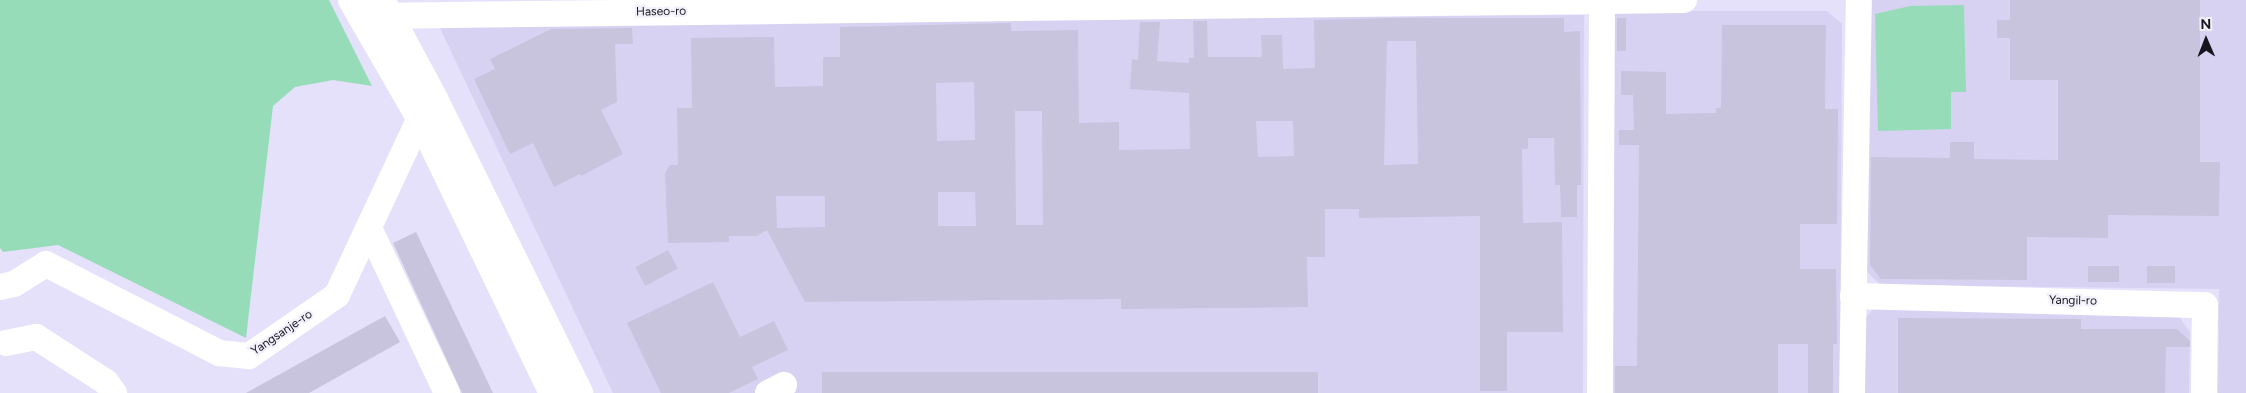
<!DOCTYPE html>
<style>
body{margin:0}
#map{position:relative;width:2246px;height:393px;overflow:hidden;background:#e5e1fb;font-family:Figtree,sans-serif}
div>[style]{position:absolute}
[style*='--x']{left:calc(var(--x)*1px);top:calc(var(--y)*1px);width:calc(var(--w)*1px);rotate:calc(var(--a)*1deg)}
.built>*{inset:0;background:#d7d2f2}
.green>*{inset:0;background:#96dcb9}
.building>*{inset:0;background:#c8c4dd;transform-origin:0 0}
.minor>*{height:26px;margin:-13px;padding:0 13px;transform-origin:13px;border-radius:13px;background:#fff}
.major>*{height:28px;margin:-14px;padding:0 14px;transform-origin:14px;border-radius:14px;background:#fff}
span{translate:-50% -50%;white-space:nowrap;text-align:center;line-height:1.15;-webkit-text-stroke:4.5px #f2f1fb;paint-order:stroke}
.street-label{font-size:12px;color:#16151e}
.north{position:absolute;left:2181px;top:15px;width:50px;height:50px;-webkit-text-stroke:4px #f2f1fb;paint-order:stroke;rotate:359deg;font-size:14px;font-weight:700;line-height:20px;text-align:center;color:#16151e}
.north::after{content:'';display:block;margin:auto;width:18px;height:22px;background:#16151e;clip-path:polygon(50% 0,100% 100%,50% 72%,0 100%)}
</style>
<div id="map">
<div class="built">
<div style="clip-path:polygon(1867px 0,2246px 0,2246px 393px,2218px 393px,2219px 289px,1881px 285px,1870px 275px,1864px 267px)"></div>
<div style="clip-path:polygon(1621px 11px,1827px 11px,1842px 24px,1840px 393px,1607px 393px,1610px 14px)"></div>
<div style="clip-path:polygon(1584px 15px,1583px 393px,613px 393px,438px 24px)"></div>
<div style="clip-path:polygon(1876px 306px,2177px 314px,2190px 332px,2189px 393px,1864px 393px,1864px 319px)"></div>
</div>
<div class="green">
<div style="clip-path:polygon(0 0,329px 0,372px 86px,333px 80px,295px 87px,273px 106px,246px 338px,58px 245px,3px 252px,0 248px)"></div>
<div style="clip-path:polygon(1964px 5px,1966px 92px,1951px 92px,1951px 129px,1878px 131px,1875px 14px,1910px 6px)"></div>
</div>
<div class="building">
<div style="clip-path:polygon(2010px 0,2200px 0,2200px 162px,2220px 162px,2219px 216px,2108px 215px,2108px 238px,2027px 237px,2027px 280px,1881px 279px,1870px 265px,1871px 157px,1950px 158px,1950px 142px,1974px 142px,1974px 159px,2058px 160px,2058px 80px,2010px 80px,2010px 38px,1997px 38px,1997px 20px,2010px 20px)"></div>
<div style="clip-path:polygon(evenodd,1398px 18px,1564px 18px,1564px 32px,1580px 31px,1581px 185px,1577px 185px,1577px 217px,1561px 217px,1560px 185px,1555px 185px,1554px 138px,1528px 138px,1528px 149px,1522px 149px,1523px 223px,1562px 222px,1563px 332px,1507px 332px,1507px 391px,1480px 391px,1480px 216px,1359px 218px,1359px 209px,1325px 209px,1325px 257px,1307px 257px,1308px 307px,1121px 309px,1121px 299px,805px 302px,767px 230px,757px 236px,729px 236px,729px 242px,668px 243px,665px 173px,670px 165px,678px 165px,677px 108px,692px 108px,691px 38px,774px 37px,775px 87px,823px 86px,823px 57px,840px 57px,840px 27px,1011px 23px,1011px 31px,1078px 30px,1079px 123px,1119px 122px,1119px 150px,1190px 149px,1189px 93px,1130px 89px,1132px 59px,1138px 60px,1140px 22px,1160px 22px,1157px 61px,1189px 63px,1189px 58px,1194px 58px,1193px 21px,1207px 21px,1208px 57px,1262px 57px,1261px 35px,1282px 35px,1283px 69px,1315px 68px,1314px 20px,1398px 18px,1387px 41px,1416px 41px,1418px 164px,1384px 165px,1387px 41px,1398px 18px,974px 82px,975px 140px,937px 141px,936px 83px,974px 82px,1398px 18px,1015px 111px,1042px 111px,1043px 225px,1016px 225px,1015px 111px,1398px 18px,1256px 121px,1293px 121px,1294px 156px,1258px 157px,1256px 121px,1398px 18px,938px 192px,975px 192px,976px 226px,938px 226px,938px 192px,1398px 18px,776px 196px,825px 196px,825px 227px,777px 228px,776px 196px)"></div>
<div style="left:1617px;top:18px;width:9px;height:33px"></div>
<div style="clip-path:polygon(1722px 25px,1826px 25px,1825px 109px,1838px 109px,1837px 224px,1800px 224px,1800px 269px,1836px 269px,1837px 344px,1833px 344px,1833px 393px,1808px 393px,1808px 344px,1778px 344px,1778px 393px,1615px 393px,1615px 366px,1637px 366px,1639px 145px,1619px 145px,1619px 130px,1634px 130px,1633px 95px,1621px 95px,1621px 71px,1666px 72px,1666px 114px,1716px 113px,1716px 108px,1721px 108px)"></div>
<div style="clip-path:polygon(632px 28px,633px 44px,615px 44px,617px 102px,601px 110px,623px 154px,581px 176px,580px 174px,554px 187px,533px 143px,510px 154px,474px 79px,495px 69px,490px 59px,551px 29px)"></div>
<div style="clip-path:polygon(416px 232px,493px 393px,462px 393px,393px 243px)"></div>
<div style="left:668px;top:250px;width:21px;height:37px;rotate:62deg"></div>
<div style="left:2088px;top:266px;width:31px;height:16px"></div>
<div style="left:2147px;top:266px;width:28px;height:17px"></div>
<div style="clip-path:polygon(713px 282px,740px 337px,774px 321px,788px 350px,752px 367px,758px 379px,729px 393px,661px 393px,627px 323px)"></div>
<div style="clip-path:polygon(385px 316px,400px 342px,309px 393px,246px 393px)"></div>
<div style="clip-path:polygon(1898px 318px,2081px 319px,2081px 329px,2177px 329px,2190px 341px,2190px 347px,2166px 347px,2165px 393px,1898px 393px)"></div>
<div style="left:822px;top:372px;width:496px;height:21px"></div>
</div>
<div class="minor">
<div style="--x:369;--y:16;--w:1315;--a:-0.7"></div>
<div style="--x:369;--y:228;--w:183;--a:64.7"></div>
<div style="--x:0;--y:287;--w:14;--a:-12"></div>
<div style="--x:14;--y:284;--w:38;--a:-32"></div>
<div style="--x:46;--y:264;--w:195;--a:27.2"></div>
<div style="--x:219;--y:353;--w:30;--a:6"></div>
<div style="--x:249;--y:356;--w:107;--a:-34.7"></div>
<div style="--x:337;--y:295;--w:195;--a:-64.9"></div>
<div style="--x:420;--y:118;--w:19;--a:-58"></div>
<div style="--x:1853;--y:296;--w:352;--a:1.5"></div>
<div style="--x:2205;--y:305;--w:88;--a:90.7"></div>
<div style="--x:6;--y:343;--w:31;--a:-11"></div>
<div style="--x:36;--y:337;--w:83;--a:32.7"></div>
<div style="--x:106;--y:382;--w:14;--a:54"></div>
<div style="--x:768;--y:393;--w:18;--a:-27"></div>
<div style="--x:1600;--y:393;--w:392;--a:-89.7"></div>
<div style="--x:1852;--y:393;--w:393;--a:-89"></div>
</div>
<div class="major">
<div style="--x:352;--y:0;--w:136;--a:60"></div>
<div style="--x:420;--y:118;--w:305;--a:64.2"></div>
<div style="--x:381;--y:0;--w:110;--a:61.8"></div>
<div style="--x:433;--y:97;--w:330;--a:63.7"></div>
</div>
<div class="street-label">
<span style="left:661px;top:12px;rotate:-1deg">Haseo-ro</span>
<span style="left:2073px;top:301px;rotate:1deg">Yangil-ro</span>
<span style="left:282px;top:333px;rotate:-34deg">Yangsanje-ro</span>
</div>
<div class="north">N</div>
</div>
